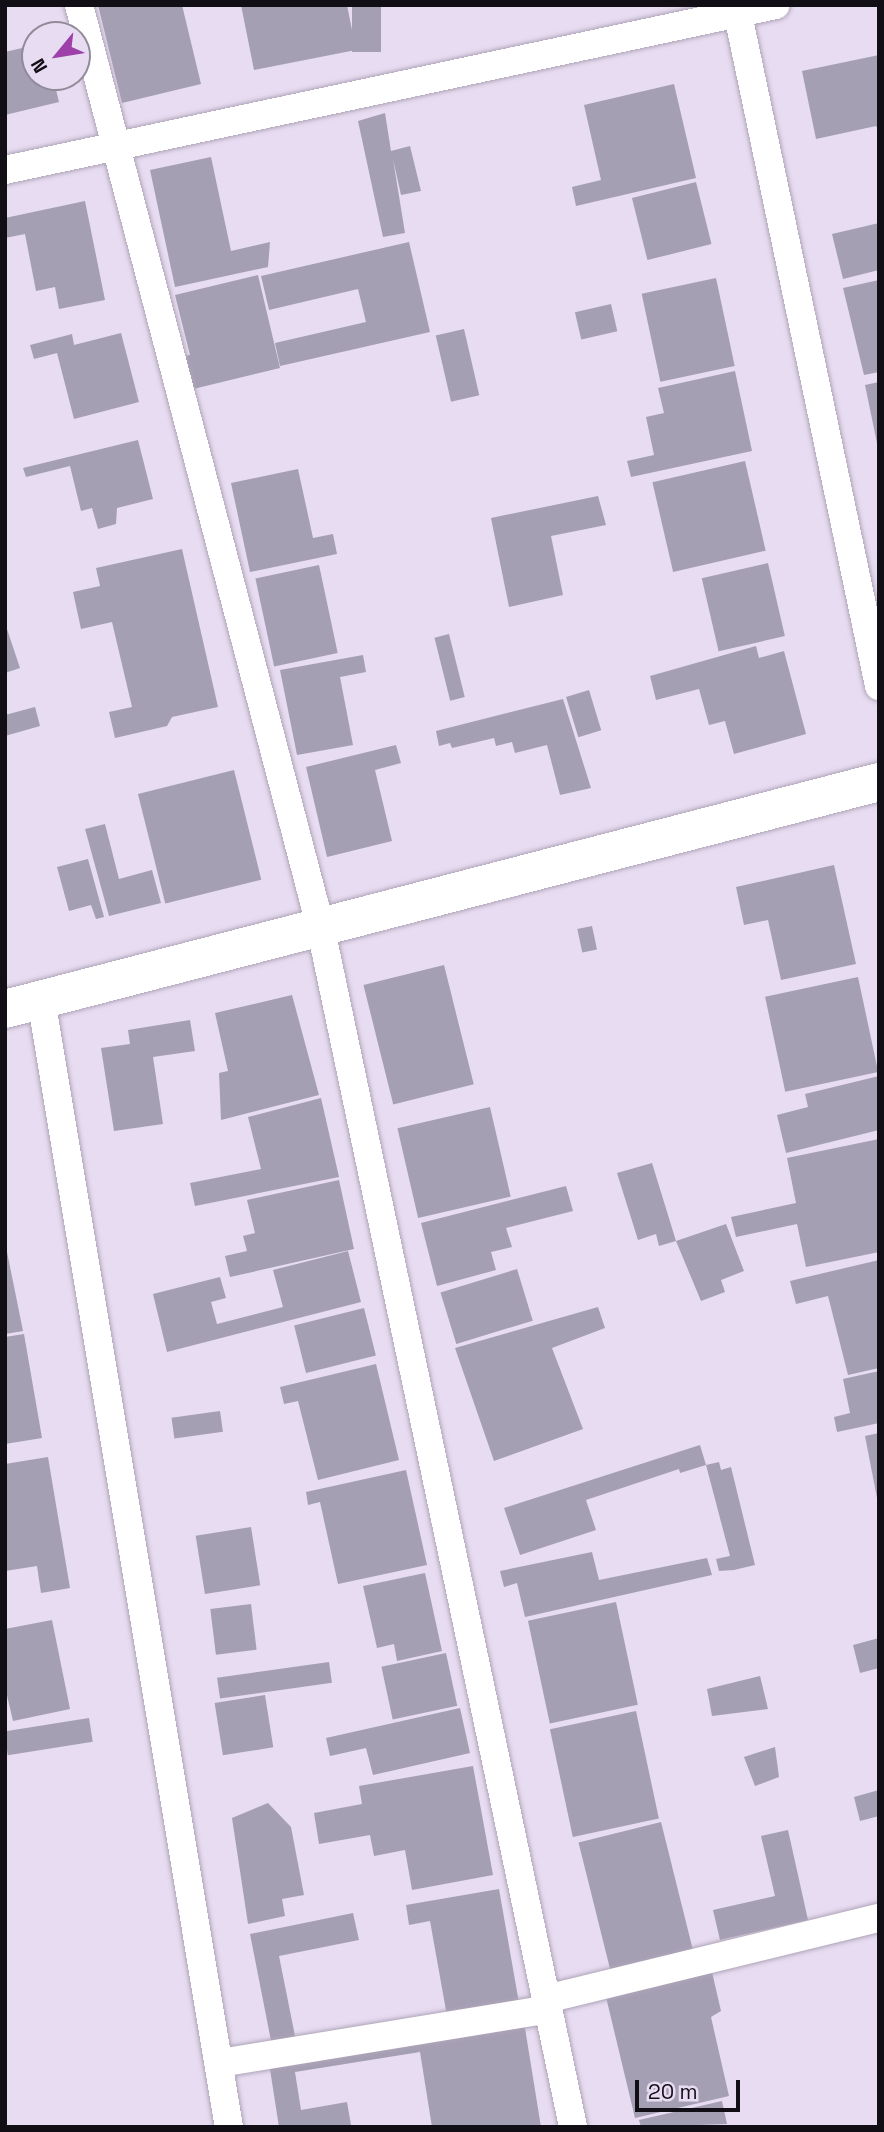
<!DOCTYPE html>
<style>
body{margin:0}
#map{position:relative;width:884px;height:2132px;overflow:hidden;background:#e7dcf1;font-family:"Space Grotesk",sans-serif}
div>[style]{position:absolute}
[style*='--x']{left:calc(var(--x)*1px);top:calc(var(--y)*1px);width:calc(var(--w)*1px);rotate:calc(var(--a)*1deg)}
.building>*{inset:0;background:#a59fb4;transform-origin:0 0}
.roads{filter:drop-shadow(0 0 2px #afa4b8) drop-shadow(0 0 2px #afa4b8)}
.street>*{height:28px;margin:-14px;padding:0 14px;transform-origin:14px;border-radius:14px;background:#fff}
.secondary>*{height:38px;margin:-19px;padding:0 19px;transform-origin:19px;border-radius:19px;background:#fff}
span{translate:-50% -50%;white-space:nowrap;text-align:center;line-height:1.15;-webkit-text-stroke:7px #e7dcf1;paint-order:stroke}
.frame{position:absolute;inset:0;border:7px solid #120e15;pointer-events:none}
.north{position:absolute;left:21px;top:21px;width:70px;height:70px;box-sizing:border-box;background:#e7dcf1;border:2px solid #928a99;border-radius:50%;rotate:240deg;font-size:19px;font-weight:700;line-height:28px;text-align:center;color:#120e15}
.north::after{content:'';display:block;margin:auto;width:24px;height:32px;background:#9d40aa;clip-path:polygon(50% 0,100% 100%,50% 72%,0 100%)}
.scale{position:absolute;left:635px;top:2080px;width:105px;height:32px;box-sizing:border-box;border:4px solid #120e15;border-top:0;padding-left:9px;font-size:21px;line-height:24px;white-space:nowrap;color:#120e15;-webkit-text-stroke:5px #e7dcf1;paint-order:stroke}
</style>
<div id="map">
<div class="building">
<div style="clip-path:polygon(98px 5px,182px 5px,201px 84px,122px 103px)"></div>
<div style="clip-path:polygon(241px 5px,347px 5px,356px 50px,254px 70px)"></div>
<div style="left:352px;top:5px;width:29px;height:47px"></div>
<div style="clip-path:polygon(35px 45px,35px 77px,53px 77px,59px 102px,5px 115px,5px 52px)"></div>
<div style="clip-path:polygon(879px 55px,879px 131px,876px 126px,816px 139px,802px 71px)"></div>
<div style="clip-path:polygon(674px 84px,696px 178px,576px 206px,572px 187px,601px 180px,584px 105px)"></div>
<div style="clip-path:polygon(385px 113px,391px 151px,410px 146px,421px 191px,401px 195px,393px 159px,405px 233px,383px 237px,358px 121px)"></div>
<div style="clip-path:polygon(211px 157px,231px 251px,270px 242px,268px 267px,175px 287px,150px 170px)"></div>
<div style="left:696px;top:182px;width:64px;height:66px;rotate:76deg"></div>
<div style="clip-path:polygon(85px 201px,105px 300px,59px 309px,55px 287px,36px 291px,25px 234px,5px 238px,5px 218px)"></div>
<div style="clip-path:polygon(879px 223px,879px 270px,843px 279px,832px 234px)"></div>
<div style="clip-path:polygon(409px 242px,430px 332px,280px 366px,275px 343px,366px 322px,358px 289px,269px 310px,261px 276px)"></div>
<div style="clip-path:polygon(258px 275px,280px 368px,185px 391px,178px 357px,190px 355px,175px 295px)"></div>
<div style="left:716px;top:278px;width:90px;height:76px;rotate:78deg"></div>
<div style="clip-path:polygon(879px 280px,879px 372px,864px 375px,843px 288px)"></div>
<div style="left:611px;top:304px;width:28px;height:37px;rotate:77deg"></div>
<div style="left:464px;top:329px;width:68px;height:29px;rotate:77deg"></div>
<div style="clip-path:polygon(121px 333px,139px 402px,74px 419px,57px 353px,34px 359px,30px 345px,72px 334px,74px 345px)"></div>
<div style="clip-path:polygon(735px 371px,752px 451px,631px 477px,627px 461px,654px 455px,646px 417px,664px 413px,658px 388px)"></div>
<div style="clip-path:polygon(879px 382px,879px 447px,878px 448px,865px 385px)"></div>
<div style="clip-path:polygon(138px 440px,153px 499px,117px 508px,116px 524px,98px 529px,92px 508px,81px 511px,70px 466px,26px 477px,23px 468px)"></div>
<div style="left:745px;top:461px;width:92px;height:95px;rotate:77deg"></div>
<div style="clip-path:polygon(298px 469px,313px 538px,333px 534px,337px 554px,250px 572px,231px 483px)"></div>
<div style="clip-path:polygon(598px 496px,606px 525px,551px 536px,563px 595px,509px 607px,491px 518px)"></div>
<div style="clip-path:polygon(182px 549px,218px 707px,172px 717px,167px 726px,115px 738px,109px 712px,132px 707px,112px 622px,81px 629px,73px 592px,100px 586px,96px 568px)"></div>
<div style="left:768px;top:563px;width:75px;height:68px;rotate:77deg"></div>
<div style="left:319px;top:565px;width:90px;height:65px;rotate:78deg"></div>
<div style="clip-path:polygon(5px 623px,20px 668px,5px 673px)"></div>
<div style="left:449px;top:634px;width:65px;height:15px;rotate:76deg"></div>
<div style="clip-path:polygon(756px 646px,759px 658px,784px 651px,806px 734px,734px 754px,725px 721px,709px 725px,699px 689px,656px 700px,650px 676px)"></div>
<div style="clip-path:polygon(363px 655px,366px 672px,340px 677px,353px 745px,297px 755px,280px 670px)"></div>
<div style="left:589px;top:690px;width:42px;height:24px;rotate:73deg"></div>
<div style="clip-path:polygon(563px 699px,591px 788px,560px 795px,547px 745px,515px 753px,512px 742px,496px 746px,494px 738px,452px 748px,450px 743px,439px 746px,436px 731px)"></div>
<div style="clip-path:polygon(35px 707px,40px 726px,5px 736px,5px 715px)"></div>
<div style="clip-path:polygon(396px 745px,401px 763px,375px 770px,392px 841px,327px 857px,306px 767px)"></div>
<div style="left:234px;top:770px;width:113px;height:99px;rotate:76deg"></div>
<div style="clip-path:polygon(105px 824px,119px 879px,152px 870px,161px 903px,109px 916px,85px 829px)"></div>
<div style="clip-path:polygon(88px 859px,104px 917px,96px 919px,91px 905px,69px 911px,57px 867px)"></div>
<div style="clip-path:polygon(834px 865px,856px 964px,781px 980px,768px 920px,744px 925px,736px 887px)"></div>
<div style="left:592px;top:926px;width:24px;height:15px;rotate:78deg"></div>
<div style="left:444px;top:965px;width:123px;height:83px;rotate:76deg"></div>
<div style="left:858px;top:977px;width:97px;height:95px;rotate:78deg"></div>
<div style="clip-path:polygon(292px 995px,319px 1095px,221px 1120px,219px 1073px,228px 1071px,215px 1013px)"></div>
<div style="clip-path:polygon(190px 1020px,195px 1051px,153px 1057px,163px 1124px,114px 1131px,101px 1048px,130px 1044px,128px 1030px)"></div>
<div style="clip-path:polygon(879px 1076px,879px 1130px,786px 1153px,777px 1115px,808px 1107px,805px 1094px)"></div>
<div style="clip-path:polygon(321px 1098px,339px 1177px,195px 1206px,190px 1183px,261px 1169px,248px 1117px)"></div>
<div style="left:490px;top:1107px;width:92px;height:95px;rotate:77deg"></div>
<div style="clip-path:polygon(879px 1139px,879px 1252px,806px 1267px,797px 1224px,736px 1237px,731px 1217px,796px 1203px,787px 1158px)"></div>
<div style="clip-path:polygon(652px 1163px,676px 1241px,659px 1246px,656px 1234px,638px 1240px,617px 1173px)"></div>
<div style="clip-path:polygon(339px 1180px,354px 1249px,230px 1277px,225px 1256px,247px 1251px,243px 1236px,255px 1233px,247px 1200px)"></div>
<div style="clip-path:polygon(566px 1186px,573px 1211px,506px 1228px,512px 1247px,491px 1252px,496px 1270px,437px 1286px,421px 1223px)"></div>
<div style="clip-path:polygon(726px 1224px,744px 1271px,721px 1280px,725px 1292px,701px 1301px,676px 1241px)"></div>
<div style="clip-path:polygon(5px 1242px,23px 1331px,5px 1334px)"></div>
<div style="clip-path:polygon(348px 1251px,361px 1302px,167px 1352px,153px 1294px,220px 1277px,226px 1298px,211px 1302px,217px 1324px,283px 1307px,273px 1270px)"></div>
<div style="clip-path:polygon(879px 1260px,879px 1368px,848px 1375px,828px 1296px,796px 1304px,790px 1281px)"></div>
<div style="left:517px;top:1269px;width:54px;height:80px;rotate:73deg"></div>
<div style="clip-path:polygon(598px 1307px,605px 1328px,552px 1348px,583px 1429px,494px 1461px,455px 1348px)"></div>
<div style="left:364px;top:1308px;width:49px;height:72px;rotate:76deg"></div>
<div style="clip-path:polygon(24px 1334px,42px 1438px,5px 1444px,5px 1337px)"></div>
<div style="clip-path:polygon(376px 1364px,399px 1460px,318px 1480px,298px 1401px,284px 1404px,280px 1387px)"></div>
<div style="clip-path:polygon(879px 1371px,879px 1423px,837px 1432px,834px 1417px,850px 1413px,843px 1379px)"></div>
<div style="left:220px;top:1411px;width:21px;height:49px;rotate:82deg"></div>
<div style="clip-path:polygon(879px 1433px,879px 1498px,877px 1498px,865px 1436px)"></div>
<div style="clip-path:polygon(700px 1445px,706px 1465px,680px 1473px,679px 1469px,586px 1500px,596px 1530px,520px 1555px,504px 1508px)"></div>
<div style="clip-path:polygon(48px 1457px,70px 1588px,41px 1593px,37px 1566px,5px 1571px,5px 1464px)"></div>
<div style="clip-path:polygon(719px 1462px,721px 1470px,731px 1467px,755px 1565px,734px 1570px,719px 1571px,716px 1559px,730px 1556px,706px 1465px)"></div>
<div style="clip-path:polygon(406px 1470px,427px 1565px,338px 1584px,320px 1502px,308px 1505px,306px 1492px)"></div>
<div style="left:251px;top:1527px;width:59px;height:56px;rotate:81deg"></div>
<div style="clip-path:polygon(592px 1552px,599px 1580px,707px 1558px,712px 1575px,525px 1617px,517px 1583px,504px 1587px,500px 1571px)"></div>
<div style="clip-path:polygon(425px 1573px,442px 1651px,397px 1661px,394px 1644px,377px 1648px,363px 1586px)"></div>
<div style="left:616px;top:1602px;width:105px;height:90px;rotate:78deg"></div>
<div style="left:251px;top:1604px;width:46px;height:41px;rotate:83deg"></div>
<div style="clip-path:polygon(52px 1620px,70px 1709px,13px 1721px,5px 1687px,5px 1629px)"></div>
<div style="clip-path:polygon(879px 1638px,879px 1668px,860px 1673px,853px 1645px)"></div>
<div style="left:446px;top:1653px;width:54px;height:66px;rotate:78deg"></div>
<div style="left:329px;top:1662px;width:21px;height:113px;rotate:82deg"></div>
<div style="clip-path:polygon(760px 1676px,768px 1709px,712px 1716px,707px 1689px)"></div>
<div style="left:265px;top:1695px;width:53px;height:51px;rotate:81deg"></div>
<div style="clip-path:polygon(460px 1708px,470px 1753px,373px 1775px,366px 1748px,330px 1756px,326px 1738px)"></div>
<div style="left:636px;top:1711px;width:110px;height:88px;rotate:78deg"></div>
<div style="left:89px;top:1718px;width:24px;height:86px;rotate:81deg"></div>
<div style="clip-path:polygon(775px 1747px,779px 1777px,755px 1786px,744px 1757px)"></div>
<div style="clip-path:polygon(473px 1766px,493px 1875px,412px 1890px,405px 1850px,374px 1856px,370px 1835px,319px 1844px,314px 1813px,362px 1804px,359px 1786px)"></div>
<div style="clip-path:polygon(879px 1790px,879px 1816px,860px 1821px,854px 1797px)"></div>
<div style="clip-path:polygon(268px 1803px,291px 1827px,304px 1895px,282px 1899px,285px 1916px,248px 1924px,232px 1818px)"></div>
<div style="left:661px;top:1822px;width:135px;height:85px;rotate:76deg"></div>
<div style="clip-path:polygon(788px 1830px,808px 1920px,720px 1940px,713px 1910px,775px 1896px,761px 1836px)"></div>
<div style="clip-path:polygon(499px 1889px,519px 2003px,447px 2016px,430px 1921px,409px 1925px,406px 1905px)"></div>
<div style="clip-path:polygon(353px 1913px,359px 1940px,279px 1956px,296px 2041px,272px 2046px,250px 1934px)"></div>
<div style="clip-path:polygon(712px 1972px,721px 2011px,711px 2017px,729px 2096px,635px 2118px,606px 1997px)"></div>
<div style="clip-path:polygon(524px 2022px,541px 2127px,432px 2127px,420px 2052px,295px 2072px,301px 2110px,347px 2102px,351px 2125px,279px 2127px,269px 2063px)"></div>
<div style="clip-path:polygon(722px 2101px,727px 2124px,641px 2127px,639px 2120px)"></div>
</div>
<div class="roads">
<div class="street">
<div style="--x:79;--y:5;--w:951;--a:75.32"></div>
<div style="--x:320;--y:925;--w:1228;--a:78.11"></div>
<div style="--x:736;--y:5;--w:696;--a:78.14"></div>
<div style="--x:5;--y:170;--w:788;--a:-12.08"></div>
<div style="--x:41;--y:999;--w:1144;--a:80.54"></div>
<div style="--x:546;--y:1999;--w:343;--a:-13.7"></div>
<div style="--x:220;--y:2063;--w:332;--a:-9.3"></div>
</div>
<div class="secondary">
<div style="--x:5;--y:1009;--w:903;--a:-14.56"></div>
</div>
</div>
<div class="frame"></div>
<div class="north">N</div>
<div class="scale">20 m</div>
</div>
